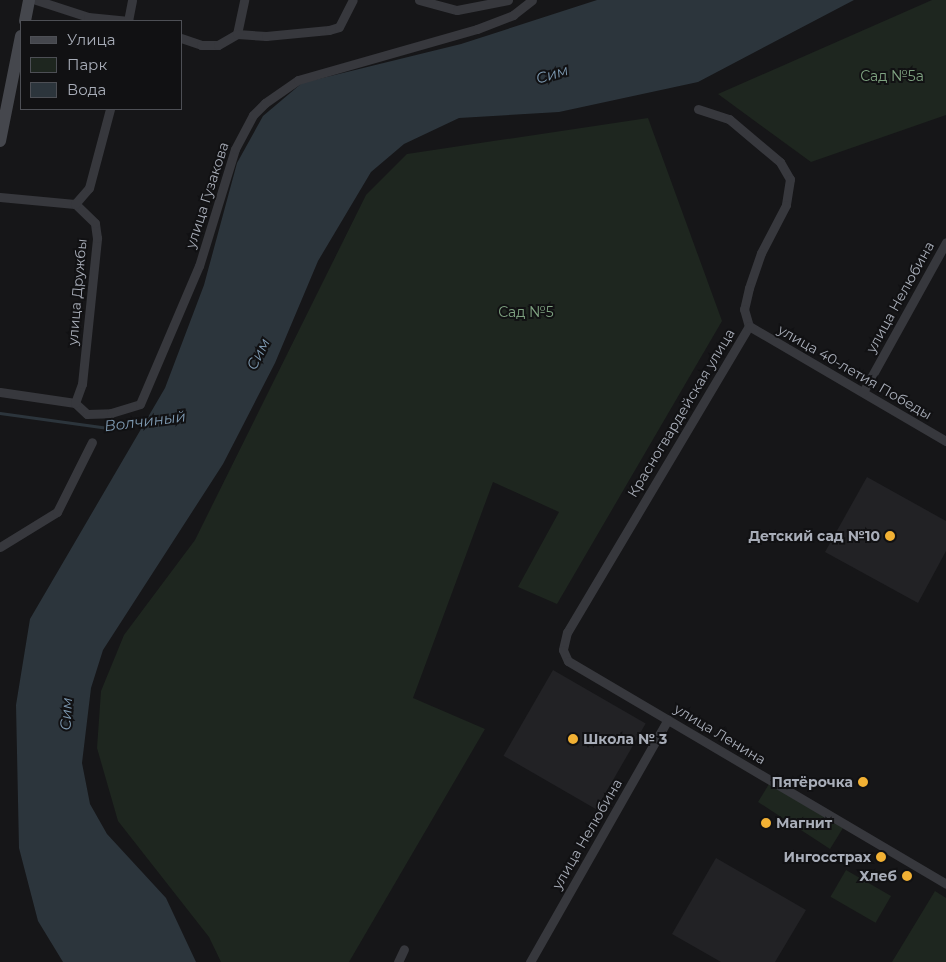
<!DOCTYPE html>
<meta charset="utf-8">
<style>
body{margin:0}
#map{position:relative;width:946px;height:962px;overflow:hidden;background:#161618;font-family:Montserrat,sans-serif}
div>[style]{position:absolute}
[style*='--x']{left:calc(var(--x)*1px);top:calc(var(--y)*1px);width:calc(var(--w)*1px);rotate:calc(var(--a)*1deg)}
.built>*{inset:0;background:#222225;transform-origin:0 0}
.green>*{inset:0;background:#1e261f;transform-origin:0 0}
.water>*{inset:0;background:#2c353c}
.stream>*{height:2.5px;margin:-1.25px;padding:0 1.25px;transform-origin:1.25px;border-radius:1.25px;background:#2c353c}
.minor>*{height:9px;margin:-4.5px;padding:0 4.5px;transform-origin:4.5px;border-radius:4.5px;background:#37383d}
.secondary>*{height:12px;margin:-6px;padding:0 6px;transform-origin:6px;border-radius:6px;background:#45474d}
.dots>*{width:14px;height:14px;translate:-50% -50%;box-sizing:border-box;border:2px solid #111113;border-radius:50%}
span{translate:-50% -50%;white-space:nowrap;text-align:center;line-height:1.15;-webkit-text-stroke:4px #111113;paint-order:stroke}
.park-label{font-size:14px;color:#7fa381}
.street-label{font-size:14px;color:#a8adb8}
.poi-label{font-size:14px;color:#a8adb8;font-weight:700}
.right{translate:-100% -50%;text-align:right}
.left{translate:0 -50%;text-align:left}
.water-label{font-size:15px;color:#7f9bb3;font-style:italic}
.legend{position:absolute;left:20px;top:20px;width:162px;height:90px;box-sizing:border-box;background:#111113;border:1px solid #4d4f55;margin:0;padding:6px 9px;list-style:none;font-size:15px;color:#a8adb8}
.legend li{display:flex;align-items:center;gap:10px;height:25px}
.legend b{width:25px;border:1px solid #4d4f55}
</style>
<div id="map">
<div class="built">
<div style="clip-path:polygon(867px 477px,946px 521px,946px 551px,918px 603px,825px 552px)"></div>
<div style="left:553px;top:670px;width:107px;height:99px;rotate:30deg"></div>
<div style="clip-path:polygon(716px 858px,806px 910px,775px 962px,721px 962px,672px 934px)"></div>
</div>
<div class="green">
<div style="clip-path:polygon(932px 0,946px 0,946px 115px,811px 162px,718px 94px)"></div>
<div style="clip-path:polygon(648px 118px,722px 321px,557px 604px,518px 587px,559px 512px,493px 482px,413px 698px,485px 729px,349px 962px,221px 962px,209px 937px,118px 821px,97px 748px,101px 691px,124px 635px,195px 540px,366px 195px,407px 154px)"></div>
<div style="clip-path:polygon(769px 784px,843px 828px,830px 849px,758px 802px)"></div>
<div style="left:846px;top:870px;width:52px;height:31px;rotate:30deg"></div>
<div style="clip-path:polygon(935px 891px,946px 898px,946px 962px,892px 962px)"></div>
</div>
<div class="water">
<div style="clip-path:polygon(597px 0,854px 0,698px 82px,559px 112px,459px 118px,404px 144px,371px 172px,318px 261px,275px 363px,223px 464px,103px 650px,91px 688px,82px 763px,90px 804px,107px 834px,166px 898px,196px 962px,63px 962px,38px 921px,19px 848px,16px 705px,30px 619px,165px 388px,204px 285px,237px 163px,263px 116px,302px 83px,461px 44px)"></div>
</div>
<div class="stream">
<div style="--x:0;--y:413;--w:109;--a:7.9"></div>
<div style="--x:108;--y:428;--w:39;--a:-9"></div>
</div>
<div class="minor">
<div style="--x:36;--y:0;--w:55;--a:18.1"></div>
<div style="--x:88;--y:17;--w:41;--a:5.6"></div>
<div style="--x:419;--y:0;--w:39;--a:15"></div>
<div style="--x:457;--y:10;--w:52;--a:-11.1"></div>
<div style="--x:128;--y:21;--w:21;--a:-79"></div>
<div style="--x:237;--y:34;--w:35;--a:-78"></div>
<div style="--x:181;--y:38;--w:21;--a:19"></div>
<div style="--x:201;--y:45;--w:17;--a:0"></div>
<div style="--x:218;--y:45;--w:22;--a:-30"></div>
<div style="--x:237;--y:34;--w:29;--a:4"></div>
<div style="--x:266;--y:36;--w:63;--a:-5.4"></div>
<div style="--x:329;--y:30;--w:10;--a:-17"></div>
<div style="--x:339;--y:27;--w:30;--a:-63"></div>
<div style="--x:698;--y:109;--w:33;--a:18"></div>
<div style="--x:729;--y:119;--w:67;--a:40.1"></div>
<div style="--x:780;--y:162;--w:20;--a:60"></div>
<div style="--x:790;--y:179;--w:26;--a:99"></div>
<div style="--x:786;--y:205;--w:54;--a:117.5"></div>
<div style="--x:761;--y:253;--w:37;--a:109"></div>
<div style="--x:749;--y:288;--w:22;--a:103"></div>
<div style="--x:744;--y:309;--w:18;--a:74"></div>
<div style="--x:749;--y:326;--w:356;--a:120.7"></div>
<div style="--x:567;--y:632;--w:18;--a:103"></div>
<div style="--x:563;--y:650;--w:12;--a:66"></div>
<div style="--x:568;--y:661;--w:439;--a:30.5"></div>
<div style="--x:0;--y:197;--w:75;--a:5.3"></div>
<div style="--x:749;--y:326;--w:228;--a:30.3"></div>
<div style="--x:0;--y:392;--w:76;--a:8.3"></div>
<div style="--x:75;--y:403;--w:16;--a:43"></div>
<div style="--x:87;--y:414;--w:24;--a:-2"></div>
<div style="--x:111;--y:413;--w:30;--a:-17"></div>
<div style="--x:140;--y:404;--w:150;--a:-66.9"></div>
<div style="--x:199;--y:266;--w:122;--a:-72.9"></div>
<div style="--x:235;--y:149;--w:38;--a:-62"></div>
<div style="--x:253;--y:115;--w:17;--a:-45"></div>
<div style="--x:265;--y:103;--w:40;--a:-34.9"></div>
<div style="--x:298;--y:80;--w:186;--a:-15.9"></div>
<div style="--x:477;--y:29;--w:39;--a:-21"></div>
<div style="--x:513;--y:15;--w:24;--a:-38"></div>
<div style="--x:863;--y:392;--w:171;--a:-61"></div>
<div style="--x:75;--y:403;--w:20;--a:-70"></div>
<div style="--x:82;--y:384;--w:147;--a:-84.1"></div>
<div style="--x:97;--y:238;--w:15;--a:-98"></div>
<div style="--x:95;--y:223;--w:28;--a:-136"></div>
<div style="--x:75;--y:204;--w:21;--a:-49"></div>
<div style="--x:89;--y:188;--w:82;--a:-75.1"></div>
<div style="--x:0;--y:547;--w:67;--a:-31.6"></div>
<div style="--x:57;--y:512;--w:78;--a:-63.4"></div>
<div style="--x:398;--y:962;--w:14;--a:-65"></div>
<div style="--x:530;--y:962;--w:279;--a:-60.4"></div>
</div>
<div class="secondary">
<div style="--x:25;--y:21;--w:21;--a:-79"></div>
<div style="--x:0;--y:141;--w:107;--a:-78.7"></div>
</div>
<div class="dots">
<div style="left:890px;top:536px;background:#f2b134"></div>
<div style="left:573px;top:739px;background:#f2b134"></div>
<div style="left:863px;top:782px;background:#f2b134"></div>
<div style="left:766px;top:823px;background:#f2b134"></div>
<div style="left:881px;top:857px;background:#f2b134"></div>
<div style="left:907px;top:876px;background:#f2b134"></div>
</div>
<div class="park-label">
<span style="left:892px;top:76px">Сад №5а</span>
<span style="left:526px;top:312px">Сад №5</span>
</div>
<div class="street-label">
<span style="left:207px;top:195px;rotate:-72deg">улица Гузакова</span>
<span style="left:77px;top:292px;rotate:-85deg">улица Дружбы</span>
<span style="left:900px;top:297px;rotate:-61deg">улица Нелюбина</span>
<span style="left:855px;top:372px;rotate:30deg">улица 40-летия Победы</span>
<span style="left:681px;top:413px;rotate:-59deg">Красногвардейская улица</span>
<span style="left:720px;top:734px;rotate:31deg">улица Ленина</span>
<span style="left:587px;top:834px;rotate:-60deg">улица Нелюбина</span>
</div>
<div class="poi-label">
<span class="right" style="left:880px;top:536px">Детский сад №10</span>
<span class="left" style="left:583px;top:739px">Школа № 3</span>
<span class="right" style="left:853px;top:782px">Пятёрочка</span>
<span class="left" style="left:776px;top:823px">Магнит</span>
<span class="right" style="left:871px;top:857px">Ингосстрах</span>
<span class="right" style="left:897px;top:876px">Хлеб</span>
</div>
<div class="water-label">
<span style="left:552px;top:74px;rotate:-17deg">Сим</span>
<span style="left:258px;top:354px;rotate:-63deg">Сим</span>
<span style="left:145px;top:421px;rotate:-7deg">Волчиный</span>
<span style="left:66px;top:714px;rotate:-87deg">Сим</span>
</div>
<ul class="legend">
<li><b style="height:6px;background:#45474d"></b>Улица</li>
<li><b style="height:14px;background:#1e261f"></b>Парк</li>
<li><b style="height:14px;background:#2c353c"></b>Вода</li>
</ul>
</div>
